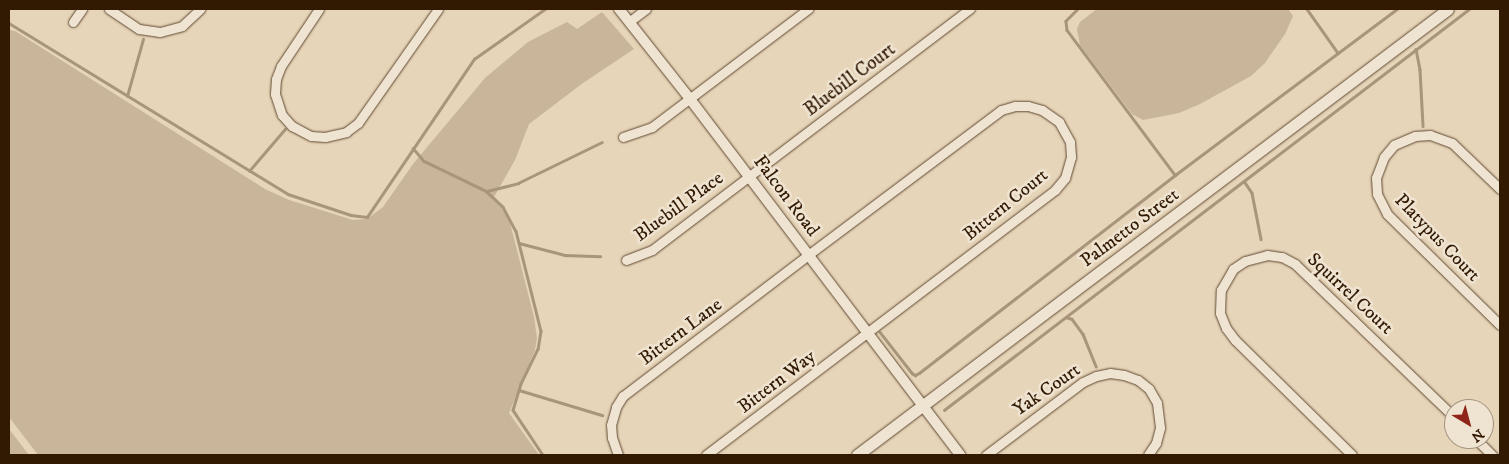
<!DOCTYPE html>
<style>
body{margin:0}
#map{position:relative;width:1509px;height:464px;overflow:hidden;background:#e7d5b9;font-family:"IM FELL DW Pica",serif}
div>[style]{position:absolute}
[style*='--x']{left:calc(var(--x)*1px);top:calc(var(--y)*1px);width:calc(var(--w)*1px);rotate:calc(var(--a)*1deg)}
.green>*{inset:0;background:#c8b59a}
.stream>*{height:2.5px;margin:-1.25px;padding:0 1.25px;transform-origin:1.25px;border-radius:1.25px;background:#a9957b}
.roads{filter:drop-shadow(0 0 1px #5f4830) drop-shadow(0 0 1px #5f4830)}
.minor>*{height:9px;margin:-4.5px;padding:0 4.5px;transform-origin:4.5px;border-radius:4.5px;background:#efe4d2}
.tertiary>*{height:10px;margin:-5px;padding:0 5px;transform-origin:5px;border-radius:5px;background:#efe4d2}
.secondary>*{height:11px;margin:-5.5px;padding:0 5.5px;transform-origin:5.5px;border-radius:5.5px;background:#efe4d2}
span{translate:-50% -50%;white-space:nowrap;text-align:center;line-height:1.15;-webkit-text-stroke:5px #efe4d2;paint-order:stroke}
.street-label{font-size:19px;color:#321902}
.frame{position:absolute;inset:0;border:10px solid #321902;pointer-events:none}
.north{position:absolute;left:1444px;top:399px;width:50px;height:50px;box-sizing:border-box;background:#efe4d2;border:1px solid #a3937f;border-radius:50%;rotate:143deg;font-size:14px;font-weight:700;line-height:20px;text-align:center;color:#321902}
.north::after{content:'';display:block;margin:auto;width:18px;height:22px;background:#8f2418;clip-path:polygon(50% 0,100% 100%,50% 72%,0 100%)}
</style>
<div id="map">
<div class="green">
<div style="clip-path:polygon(1097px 9px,1288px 9px,1293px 16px,1285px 34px,1265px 63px,1251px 76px,1200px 104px,1179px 113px,1143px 120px,1132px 114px,1080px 45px,1077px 29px,1080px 22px)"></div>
<div style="clip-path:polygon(602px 12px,634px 49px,583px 83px,529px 124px,515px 160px,494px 197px,509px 219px,534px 317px,537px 338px,535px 350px,509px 413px,539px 455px,38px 455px,9px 417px,9px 30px,15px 31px,265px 189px,289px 200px,353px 220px,367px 219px,383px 207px,413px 164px,485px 78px,528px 42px,567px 22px,577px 29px)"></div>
<div style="clip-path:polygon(9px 429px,29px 455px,9px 455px)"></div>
</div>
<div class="stream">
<div style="--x:1078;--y:9;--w:17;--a:135"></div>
<div style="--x:1066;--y:21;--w:9;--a:84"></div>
<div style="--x:1067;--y:30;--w:181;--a:53.3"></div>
<div style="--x:1307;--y:9;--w:54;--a:54.8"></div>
<div style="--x:9;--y:23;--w:327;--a:31.5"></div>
<div style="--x:288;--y:194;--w:66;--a:18.4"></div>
<div style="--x:351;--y:215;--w:16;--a:7"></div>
<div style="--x:367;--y:217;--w:191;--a:-55.9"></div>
<div style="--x:474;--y:59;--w:87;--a:-35.2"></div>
<div style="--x:1416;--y:49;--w:21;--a:79"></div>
<div style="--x:1420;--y:70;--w:56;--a:86.9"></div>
<div style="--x:127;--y:96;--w:59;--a:-74.3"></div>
<div style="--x:413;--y:148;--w:17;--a:50"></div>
<div style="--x:424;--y:161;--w:69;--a:25.8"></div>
<div style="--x:486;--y:191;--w:23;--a:43"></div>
<div style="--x:503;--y:207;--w:27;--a:62"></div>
<div style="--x:516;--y:231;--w:103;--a:76"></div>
<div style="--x:541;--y:331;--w:18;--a:99"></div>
<div style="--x:538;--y:349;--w:39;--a:116"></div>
<div style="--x:521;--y:384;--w:27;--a:107"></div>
<div style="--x:513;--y:410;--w:54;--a:56.3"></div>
<div style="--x:249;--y:171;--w:55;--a:-49.4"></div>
<div style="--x:1244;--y:181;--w:14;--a:56"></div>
<div style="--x:1252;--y:193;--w:47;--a:78.9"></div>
<div style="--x:487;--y:191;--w:32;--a:-14"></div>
<div style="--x:518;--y:183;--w:93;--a:-26"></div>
<div style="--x:519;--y:243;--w:48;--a:14.6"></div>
<div style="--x:565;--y:255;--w:35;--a:2"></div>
<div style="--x:1066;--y:317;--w:6;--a:18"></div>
<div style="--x:1072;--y:319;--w:19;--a:54"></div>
<div style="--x:1083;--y:334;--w:35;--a:68"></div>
<div style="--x:880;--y:332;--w:52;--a:52"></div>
<div style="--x:912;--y:373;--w:4;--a:34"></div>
<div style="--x:915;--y:375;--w:4;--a:-27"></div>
<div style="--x:919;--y:373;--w:324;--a:-37.7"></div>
<div style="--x:1175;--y:175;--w:277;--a:-36.8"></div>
<div style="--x:519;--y:390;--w:87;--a:16.8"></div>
<div style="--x:944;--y:410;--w:661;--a:-37.37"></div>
</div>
<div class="roads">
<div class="minor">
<div style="--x:109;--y:9;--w:36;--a:34"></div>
<div style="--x:139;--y:29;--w:21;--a:8"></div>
<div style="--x:160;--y:32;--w:23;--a:-15"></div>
<div style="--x:182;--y:26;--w:25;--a:-43"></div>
<div style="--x:319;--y:9;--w:69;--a:123.7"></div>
<div style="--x:281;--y:66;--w:14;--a:111"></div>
<div style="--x:276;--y:79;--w:15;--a:94"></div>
<div style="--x:275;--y:94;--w:22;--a:72"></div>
<div style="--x:282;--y:115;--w:15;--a:48"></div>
<div style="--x:292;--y:126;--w:21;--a:28"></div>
<div style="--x:311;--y:136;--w:14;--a:4"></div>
<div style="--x:325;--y:137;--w:22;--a:-13"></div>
<div style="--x:346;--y:132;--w:15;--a:-37"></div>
<div style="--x:358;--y:123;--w:139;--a:-54.9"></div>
<div style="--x:630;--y:21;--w:20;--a:-37"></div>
<div style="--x:73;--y:22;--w:16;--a:-55"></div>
<div style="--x:623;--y:137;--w:31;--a:-19"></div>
<div style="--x:652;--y:127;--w:196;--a:-37.1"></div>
<div style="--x:1500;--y:189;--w:66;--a:-136.2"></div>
<div style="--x:1452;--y:143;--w:23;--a:-160"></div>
<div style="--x:1430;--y:135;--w:15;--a:176"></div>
<div style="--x:1415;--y:136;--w:23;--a:157"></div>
<div style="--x:1394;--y:145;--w:16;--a:130"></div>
<div style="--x:1384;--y:157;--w:22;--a:111"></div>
<div style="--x:1376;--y:178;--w:16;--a:86"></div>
<div style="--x:1377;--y:194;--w:22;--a:63"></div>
<div style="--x:1387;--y:214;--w:158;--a:44.5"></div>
<div style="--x:626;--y:260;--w:28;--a:-21"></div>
<div style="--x:652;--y:250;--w:399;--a:-37.2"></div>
<div style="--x:1476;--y:439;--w:23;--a:45"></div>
<div style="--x:618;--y:455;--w:18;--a:-109"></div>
<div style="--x:612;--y:438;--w:13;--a:-94"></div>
<div style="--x:611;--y:425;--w:19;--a:-74"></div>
<div style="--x:616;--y:407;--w:13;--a:-58"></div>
<div style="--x:623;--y:396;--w:233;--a:-37.3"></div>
<div style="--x:808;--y:255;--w:241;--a:-36.9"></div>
<div style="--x:1001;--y:110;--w:15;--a:-16"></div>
<div style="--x:1015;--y:106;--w:13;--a:0"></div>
<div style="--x:1028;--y:106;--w:15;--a:16"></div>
<div style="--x:1042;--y:110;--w:21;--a:35"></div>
<div style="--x:1059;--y:122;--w:23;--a:61"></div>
<div style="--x:1070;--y:142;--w:15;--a:86"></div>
<div style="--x:1071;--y:157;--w:22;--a:106"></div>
<div style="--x:1065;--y:178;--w:16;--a:130"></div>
<div style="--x:1055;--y:190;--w:438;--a:142.8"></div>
<div style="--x:986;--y:455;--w:121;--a:-37"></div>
<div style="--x:1083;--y:382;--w:14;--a:-25"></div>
<div style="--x:1096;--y:376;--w:14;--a:-12"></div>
<div style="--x:1110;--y:373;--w:14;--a:8"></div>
<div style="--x:1124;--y:375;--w:15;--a:20"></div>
<div style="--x:1138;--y:380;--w:14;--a:39"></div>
<div style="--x:1149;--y:389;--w:16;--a:60"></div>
<div style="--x:1157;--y:403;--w:25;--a:83"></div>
<div style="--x:1160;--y:428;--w:16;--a:105"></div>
<div style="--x:1156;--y:443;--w:14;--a:124"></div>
<div style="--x:1352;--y:455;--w:164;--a:-135.5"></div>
<div style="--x:1235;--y:340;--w:15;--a:-127"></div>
<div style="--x:1226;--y:328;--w:16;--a:-112"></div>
<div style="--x:1220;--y:313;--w:23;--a:-88"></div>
<div style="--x:1221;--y:290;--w:24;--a:-60"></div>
<div style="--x:1233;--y:269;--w:14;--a:-34"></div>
<div style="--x:1245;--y:261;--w:23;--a:-15"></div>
<div style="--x:1267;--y:255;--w:15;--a:8"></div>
<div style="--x:1282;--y:257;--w:15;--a:28"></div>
<div style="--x:1295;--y:264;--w:221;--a:43.9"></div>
</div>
<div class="tertiary">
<div style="--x:619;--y:9;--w:115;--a:51.7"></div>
<div style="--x:690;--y:99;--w:447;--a:52.8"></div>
</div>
<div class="secondary">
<div style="--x:857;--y:455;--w:740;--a:-37.04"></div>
</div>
</div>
<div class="street-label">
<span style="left:850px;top:80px;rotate:-37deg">Bluebill Court</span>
<span style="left:786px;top:196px;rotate:53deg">Falcon Road</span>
<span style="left:1006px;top:205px;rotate:-39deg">Bittern Court</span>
<span style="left:679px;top:207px;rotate:-36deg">Bluebill Place</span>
<span style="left:1130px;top:228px;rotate:-37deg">Palmetto Street</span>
<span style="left:1437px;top:238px;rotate:46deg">Platypus Court</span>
<span style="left:1350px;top:294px;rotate:43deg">Squirrel Court</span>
<span style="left:681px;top:332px;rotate:-37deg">Bittern Lane</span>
<span style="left:777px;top:382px;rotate:-37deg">Bittern Way</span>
<span style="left:1047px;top:390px;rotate:-35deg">Yak Court</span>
</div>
<div class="frame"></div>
<div class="north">N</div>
</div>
